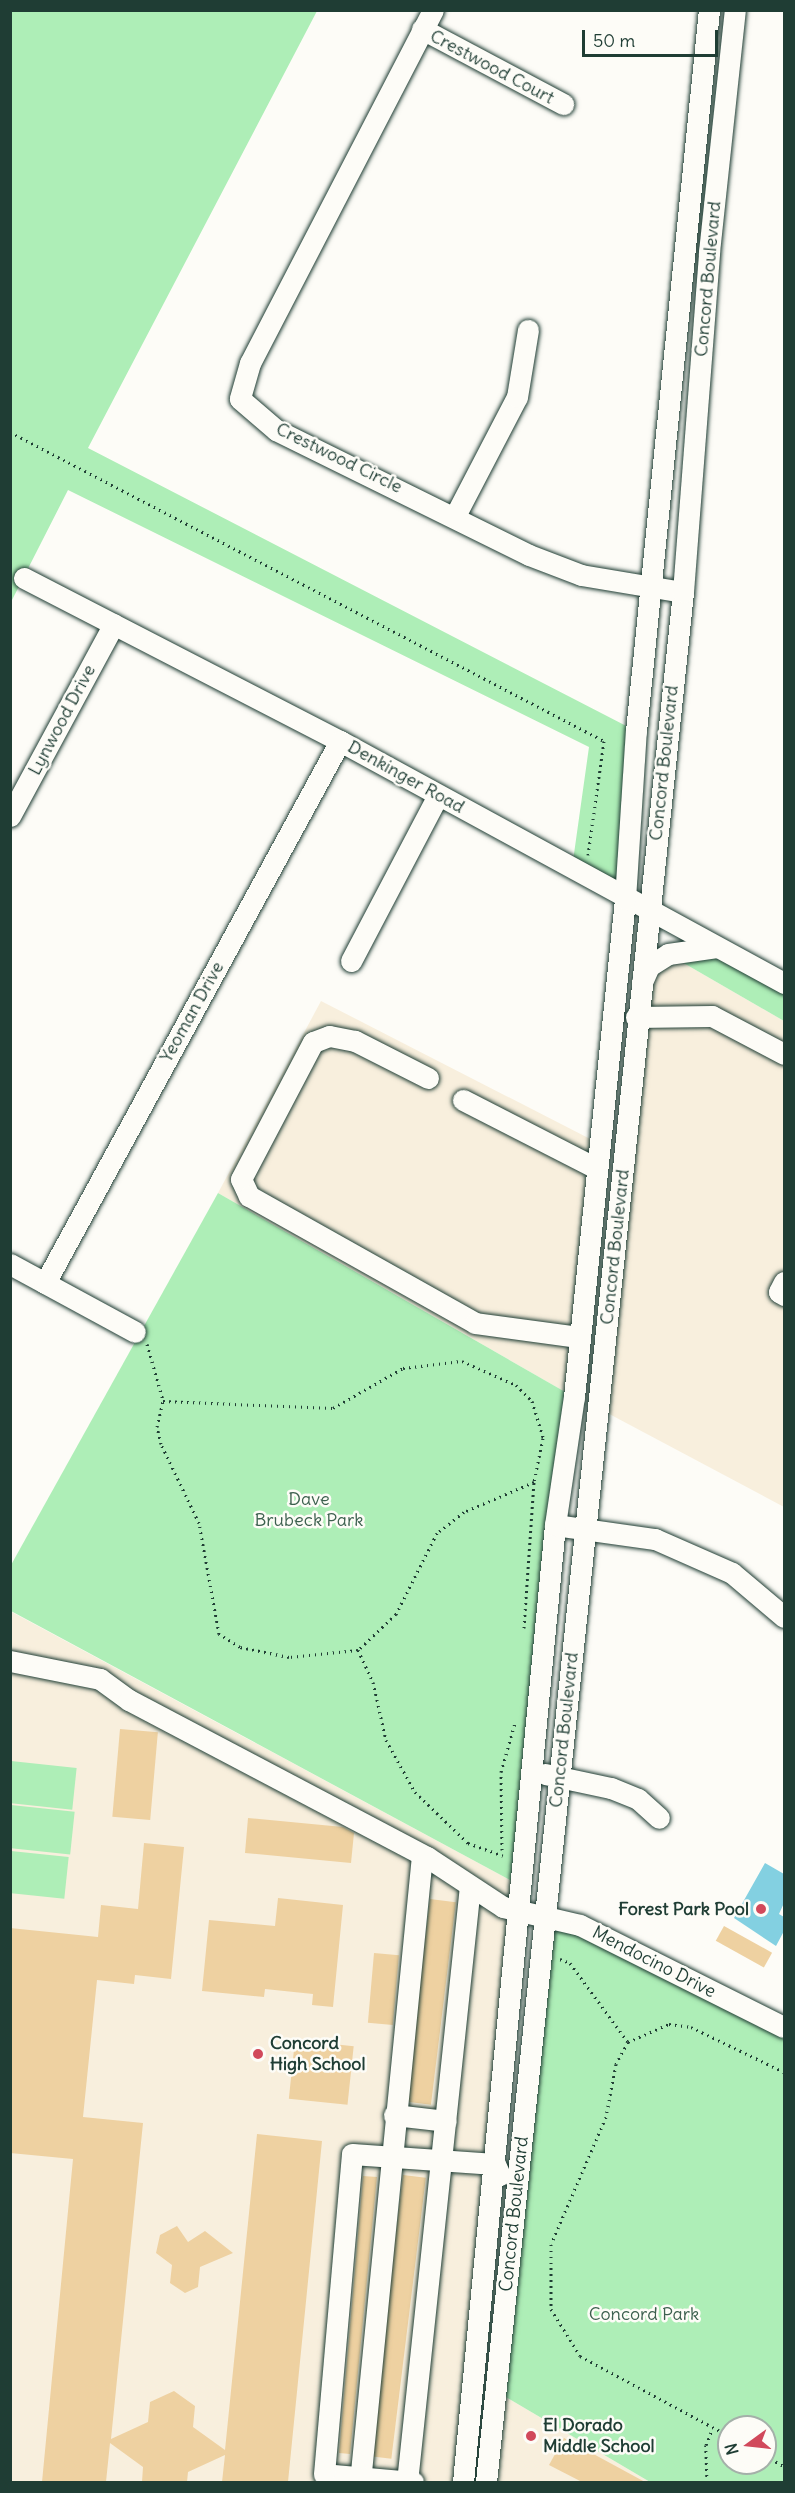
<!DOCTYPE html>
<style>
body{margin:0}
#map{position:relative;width:795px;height:2493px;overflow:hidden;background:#fdfcf7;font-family:Delius,sans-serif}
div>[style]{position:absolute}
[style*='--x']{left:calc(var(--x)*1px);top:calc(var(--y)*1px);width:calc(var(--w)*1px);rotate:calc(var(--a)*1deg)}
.built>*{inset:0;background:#f8efdd}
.green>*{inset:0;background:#aeeeb7;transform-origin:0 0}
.water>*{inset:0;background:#83d0e1}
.building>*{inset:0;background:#eed1a1;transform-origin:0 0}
.path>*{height:3px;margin-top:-1.5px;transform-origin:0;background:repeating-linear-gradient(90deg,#1f3d34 0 1.5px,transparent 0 6px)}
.roads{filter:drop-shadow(0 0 2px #1f3d34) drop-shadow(0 0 2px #1f3d34)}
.minor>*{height:21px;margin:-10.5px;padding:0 10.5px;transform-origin:10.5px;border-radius:10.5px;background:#fdfcf7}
.dots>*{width:16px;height:16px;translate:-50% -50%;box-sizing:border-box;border:3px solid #fdfcf7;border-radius:50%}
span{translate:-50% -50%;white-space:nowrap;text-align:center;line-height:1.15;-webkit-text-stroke:5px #fdfcf7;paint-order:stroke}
.street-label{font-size:18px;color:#1f3d34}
.park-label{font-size:18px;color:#3c604e}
.poi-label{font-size:18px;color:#1f3d34;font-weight:700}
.right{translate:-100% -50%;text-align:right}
.left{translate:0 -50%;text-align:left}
.frame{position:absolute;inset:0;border:12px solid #1f3d34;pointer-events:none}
.north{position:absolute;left:717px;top:2415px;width:60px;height:60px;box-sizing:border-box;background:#fdfcf7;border:2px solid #a4b0a9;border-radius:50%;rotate:255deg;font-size:16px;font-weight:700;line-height:24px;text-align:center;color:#1f3d34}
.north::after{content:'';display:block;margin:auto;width:21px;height:27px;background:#d1495b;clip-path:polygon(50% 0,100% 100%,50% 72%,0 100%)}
.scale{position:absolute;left:582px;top:30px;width:136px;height:27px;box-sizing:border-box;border:3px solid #1f3d34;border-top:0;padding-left:8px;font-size:18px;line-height:21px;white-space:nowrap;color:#1f3d34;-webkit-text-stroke:4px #fdfcf7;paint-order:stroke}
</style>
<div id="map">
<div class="built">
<div style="clip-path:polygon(668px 954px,784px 1021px,784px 1507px,598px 1408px,638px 991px)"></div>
<div style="clip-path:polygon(321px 1001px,598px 1143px,574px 1397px,218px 1193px)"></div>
<div style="clip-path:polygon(10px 1611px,521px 1886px,463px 2482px,11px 2482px)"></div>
<div style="clip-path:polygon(494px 2390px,650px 2482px,486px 2482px)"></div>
</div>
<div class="green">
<div style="clip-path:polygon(11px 11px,317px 11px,88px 448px,636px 731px,625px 899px,572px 868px,589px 747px,68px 490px,11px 602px)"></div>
<div style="clip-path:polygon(717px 947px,784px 983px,784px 1021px,668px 954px)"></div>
<div style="clip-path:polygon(218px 1193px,574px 1397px,521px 1886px,11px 1611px,11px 1565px)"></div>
<div style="left:11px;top:1761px;width:66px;height:42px;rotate:6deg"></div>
<div style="left:11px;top:1805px;width:64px;height:43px;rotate:6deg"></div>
<div style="left:11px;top:1851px;width:58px;height:42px;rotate:6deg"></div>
<div style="clip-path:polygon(evenodd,544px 1917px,784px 2027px,784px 2482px,650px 2482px,494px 2390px,544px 1917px,729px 2427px,765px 2427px,765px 2463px,729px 2463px,729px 2427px)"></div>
</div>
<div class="water">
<div style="clip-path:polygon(765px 1863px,784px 1874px,784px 1903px,779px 1914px,784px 1917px,784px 1931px,776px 1946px,734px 1918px)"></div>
</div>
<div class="building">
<div style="left:120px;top:1729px;width:38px;height:88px;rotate:5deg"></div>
<div style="clip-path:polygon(248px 1818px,343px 1827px,354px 1833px,351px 1863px,245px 1853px)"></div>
<div style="clip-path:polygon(144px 1843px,184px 1847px,171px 1979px,135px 1975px,134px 1984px,97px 1980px,83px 2117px,143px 2123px,111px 2439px,148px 2422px,150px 2402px,174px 2391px,195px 2406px,193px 2427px,225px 2450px,257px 2134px,322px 2141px,288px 2482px,222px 2482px,225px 2455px,188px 2472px,187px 2482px,142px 2482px,143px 2467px,110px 2443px,106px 2482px,42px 2482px,73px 2159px,10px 2153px,10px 1928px,98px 1937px,101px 1905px,138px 1909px)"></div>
<div style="clip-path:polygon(278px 1898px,343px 1905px,333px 2007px,312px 2005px,313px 1994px,265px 1989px,264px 1997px,202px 1991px,209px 1920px,275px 1926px)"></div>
<div style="left:430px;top:1899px;width:26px;height:204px;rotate:7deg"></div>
<div style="left:724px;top:1926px;width:55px;height:17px;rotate:29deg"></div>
<div style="left:374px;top:1953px;width:25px;height:70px;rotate:5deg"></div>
<div style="left:295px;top:2040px;width:59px;height:59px;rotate:6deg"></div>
<div style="left:403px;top:2175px;width:23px;height:283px;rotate:7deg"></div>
<div style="clip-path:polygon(363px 2176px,377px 2177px,350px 2454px,339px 2453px)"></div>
<div style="clip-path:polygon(177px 2226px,188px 2242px,205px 2231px,233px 2253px,200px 2267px,198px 2287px,185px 2293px,170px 2283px,172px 2265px,156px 2253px,160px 2235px)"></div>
<div style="clip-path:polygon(564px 2438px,645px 2482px,582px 2482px,549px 2465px)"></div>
</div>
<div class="path">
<div style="--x:10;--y:432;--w:670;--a:27.48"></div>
<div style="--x:604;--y:741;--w:115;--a:98"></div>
<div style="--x:147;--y:1344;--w:58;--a:74.1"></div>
<div style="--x:462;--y:1361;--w:59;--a:24"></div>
<div style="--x:516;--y:1385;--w:23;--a:45"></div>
<div style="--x:532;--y:1401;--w:39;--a:73"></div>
<div style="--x:543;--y:1438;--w:45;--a:101.6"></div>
<div style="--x:534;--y:1482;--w:76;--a:156.8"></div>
<div style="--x:464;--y:1512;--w:34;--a:142"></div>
<div style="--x:437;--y:1533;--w:91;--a:116.8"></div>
<div style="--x:396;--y:1614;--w:52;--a:136.5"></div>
<div style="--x:358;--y:1650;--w:69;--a:174.2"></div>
<div style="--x:289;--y:1657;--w:50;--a:-168.5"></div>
<div style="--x:240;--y:1647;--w:25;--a:-148"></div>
<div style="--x:219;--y:1634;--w:113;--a:-100.2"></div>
<div style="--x:199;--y:1523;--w:88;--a:-115.7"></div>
<div style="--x:161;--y:1444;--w:17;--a:-103"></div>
<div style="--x:157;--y:1427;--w:27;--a:-77"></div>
<div style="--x:163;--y:1401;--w:170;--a:2.4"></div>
<div style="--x:333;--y:1408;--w:81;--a:-29.7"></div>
<div style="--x:403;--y:1368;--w:59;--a:-6.8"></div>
<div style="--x:524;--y:1628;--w:146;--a:-86.1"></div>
<div style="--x:358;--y:1650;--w:35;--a:65"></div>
<div style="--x:373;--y:1682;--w:59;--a:77.4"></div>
<div style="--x:386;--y:1740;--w:60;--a:60.9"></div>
<div style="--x:415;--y:1792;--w:74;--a:43.9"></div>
<div style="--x:468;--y:1843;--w:37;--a:20"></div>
<div style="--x:502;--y:1850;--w:78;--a:-90.7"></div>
<div style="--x:501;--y:1772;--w:51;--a:-74.1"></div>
<div style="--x:560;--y:1959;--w:11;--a:22"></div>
<div style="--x:570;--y:1963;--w:97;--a:53.8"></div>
<div style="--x:628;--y:2042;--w:25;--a:119"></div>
<div style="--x:616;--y:2064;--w:54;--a:100.7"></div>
<div style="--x:606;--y:2117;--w:138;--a:113.4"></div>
<div style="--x:551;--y:2244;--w:65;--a:90"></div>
<div style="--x:551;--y:2309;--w:55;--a:58.3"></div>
<div style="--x:580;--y:2356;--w:169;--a:28.2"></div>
<div style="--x:628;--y:2042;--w:45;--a:-23.7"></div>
<div style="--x:669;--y:2024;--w:22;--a:8"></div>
<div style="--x:691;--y:2027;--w:103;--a:25.8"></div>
<div style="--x:765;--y:2456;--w:21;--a:28"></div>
<div style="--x:707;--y:2482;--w:37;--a:-92"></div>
<div style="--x:706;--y:2445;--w:18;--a:-68"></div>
</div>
<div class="roads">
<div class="minor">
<div style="--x:433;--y:10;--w:398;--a:117.4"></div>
<div style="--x:250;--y:363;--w:37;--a:106"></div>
<div style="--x:240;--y:399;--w:48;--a:40.7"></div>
<div style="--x:276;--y:430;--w:282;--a:26.3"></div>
<div style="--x:529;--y:555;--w:56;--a:21"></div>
<div style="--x:581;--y:575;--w:103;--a:9.5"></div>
<div style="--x:422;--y:29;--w:160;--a:28"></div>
<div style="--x:456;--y:514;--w:132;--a:-62.5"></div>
<div style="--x:517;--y:397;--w:68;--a:-80.7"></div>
<div style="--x:24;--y:578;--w:356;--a:27.3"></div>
<div style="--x:340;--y:741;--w:506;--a:28.59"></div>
<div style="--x:10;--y:816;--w:218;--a:-61.6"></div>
<div style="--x:351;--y:961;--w:187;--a:-62.3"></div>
<div style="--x:642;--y:982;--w:17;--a:-66"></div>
<div style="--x:649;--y:966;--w:22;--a:-32"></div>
<div style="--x:668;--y:954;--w:49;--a:-8.1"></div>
<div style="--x:636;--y:1017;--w:76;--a:-0.8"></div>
<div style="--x:712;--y:1016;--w:81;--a:27.8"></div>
<div style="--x:428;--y:1078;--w:82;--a:-153.1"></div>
<div style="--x:355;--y:1041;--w:26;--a:-169"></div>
<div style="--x:329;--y:1036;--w:17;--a:159"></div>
<div style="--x:313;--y:1042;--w:155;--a:117.7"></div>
<div style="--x:241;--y:1179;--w:19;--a:65"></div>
<div style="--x:249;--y:1196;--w:259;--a:29.3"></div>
<div style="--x:475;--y:1323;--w:105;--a:7.7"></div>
<div style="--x:463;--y:1100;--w:147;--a:27.1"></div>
<div style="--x:10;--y:1264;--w:142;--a:28.5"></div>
<div style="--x:784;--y:1282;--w:11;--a:117"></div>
<div style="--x:779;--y:1292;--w:6;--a:31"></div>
<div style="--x:45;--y:1283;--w:617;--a:-61.44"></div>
<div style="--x:555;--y:1525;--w:101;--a:8"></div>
<div style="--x:655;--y:1539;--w:84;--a:23.8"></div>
<div style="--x:732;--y:1573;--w:68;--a:40.2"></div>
<div style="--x:10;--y:1661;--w:92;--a:11.3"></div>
<div style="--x:100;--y:1679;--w:36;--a:36"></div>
<div style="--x:129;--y:1700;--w:337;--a:27.8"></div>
<div style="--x:427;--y:1857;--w:91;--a:33.3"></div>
<div style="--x:503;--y:1907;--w:79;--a:13.2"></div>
<div style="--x:580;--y:1925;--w:228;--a:26.6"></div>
<div style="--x:545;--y:1774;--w:67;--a:12"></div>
<div style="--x:611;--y:1788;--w:29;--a:22"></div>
<div style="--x:638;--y:1799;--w:28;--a:42"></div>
<div style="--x:394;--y:2115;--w:52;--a:6.6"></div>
<div style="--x:360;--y:2482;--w:630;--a:-84.35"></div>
<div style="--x:407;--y:2482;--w:599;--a:-83.97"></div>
<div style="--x:413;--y:2482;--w:89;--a:-174.9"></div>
<div style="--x:324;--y:2474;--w:321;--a:-85"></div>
<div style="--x:352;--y:2154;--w:143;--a:4"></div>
<div style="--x:495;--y:2164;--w:12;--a:66"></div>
<div style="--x:463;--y:2482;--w:961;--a:-84.51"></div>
<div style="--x:555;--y:1525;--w:129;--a:-81.6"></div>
<div style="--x:574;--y:1397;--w:501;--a:-84.15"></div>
<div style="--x:625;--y:899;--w:168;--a:-86.3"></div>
<div style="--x:636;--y:731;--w:725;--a:-84.22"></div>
<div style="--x:486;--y:2482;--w:1900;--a:-84.05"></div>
<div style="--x:683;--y:592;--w:341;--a:-85.6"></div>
<div style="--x:709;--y:252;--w:243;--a:-83.9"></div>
</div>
</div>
<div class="dots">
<div style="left:761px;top:1909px;background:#d1495b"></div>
<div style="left:258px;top:2054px;background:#d1495b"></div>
<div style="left:531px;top:2436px;background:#d1495b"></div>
</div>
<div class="street-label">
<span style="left:492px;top:67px;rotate:28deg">Crestwood Court</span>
<span style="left:708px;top:279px;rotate:-85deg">Concord Boulevard</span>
<span style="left:339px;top:458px;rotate:26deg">Crestwood Circle</span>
<span style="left:62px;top:720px;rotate:-62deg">Lynwood Drive</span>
<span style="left:664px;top:763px;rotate:-84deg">Concord Boulevard</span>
<span style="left:406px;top:777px;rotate:29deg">Denkinger Road</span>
<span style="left:192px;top:1012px;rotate:-61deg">Yeoman Drive</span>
<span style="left:615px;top:1247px;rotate:-84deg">Concord Boulevard</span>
<span style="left:564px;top:1730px;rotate:-84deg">Concord Boulevard</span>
<span style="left:654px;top:1962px;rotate:27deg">Mendocino Drive</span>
<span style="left:514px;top:2214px;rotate:-84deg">Concord Boulevard</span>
</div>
<div class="park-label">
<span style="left:309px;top:1510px">Dave<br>Brubeck Park</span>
<span style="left:644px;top:2314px">Concord Park</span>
</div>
<div class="poi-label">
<span class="right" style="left:749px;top:1909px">Forest Park Pool</span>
<span class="left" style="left:270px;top:2054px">Concord<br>High School</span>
<span class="left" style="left:543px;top:2436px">El Dorado<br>Middle School</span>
</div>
<div class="frame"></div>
<div class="north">N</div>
<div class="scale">50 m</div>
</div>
